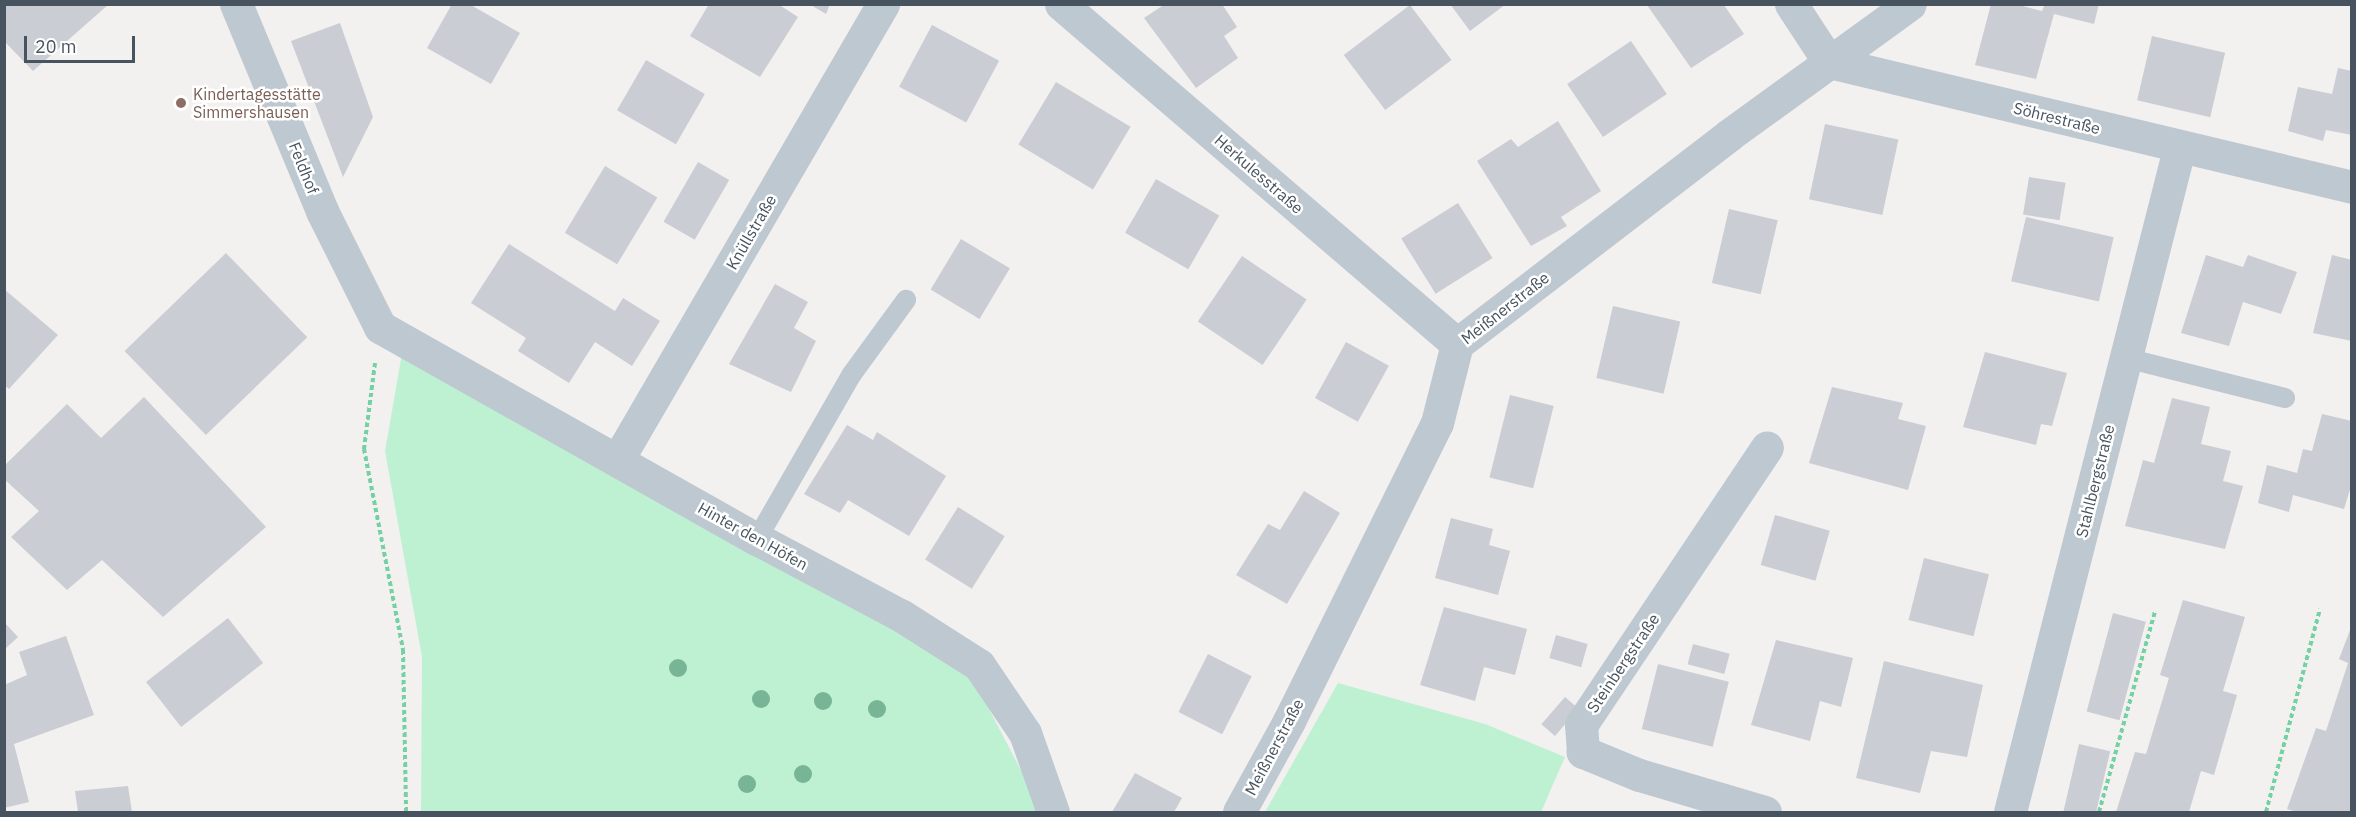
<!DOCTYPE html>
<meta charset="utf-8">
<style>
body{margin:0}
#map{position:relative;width:2356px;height:817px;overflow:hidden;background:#f3f0f0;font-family:"IBM Plex Sans",sans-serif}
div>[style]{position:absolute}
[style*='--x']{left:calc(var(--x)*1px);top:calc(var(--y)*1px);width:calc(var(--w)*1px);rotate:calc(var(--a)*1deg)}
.green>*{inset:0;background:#bef1d2}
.building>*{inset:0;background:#cacdd3;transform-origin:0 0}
.path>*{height:4px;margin-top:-2px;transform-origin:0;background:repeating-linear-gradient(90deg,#74d1a3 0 4.5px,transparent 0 7.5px)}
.lane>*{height:20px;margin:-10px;padding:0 10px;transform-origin:10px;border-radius:10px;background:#bec8d0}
.street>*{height:33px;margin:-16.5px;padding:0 16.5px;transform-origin:16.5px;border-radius:16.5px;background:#bec8d0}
.trees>*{width:18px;height:18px;margin:-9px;border-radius:50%;background:#78b596}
.dots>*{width:16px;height:16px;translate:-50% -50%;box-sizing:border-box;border:3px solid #fff;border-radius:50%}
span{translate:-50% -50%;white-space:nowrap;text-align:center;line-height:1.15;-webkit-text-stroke:5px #fff;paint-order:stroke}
.education-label{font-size:16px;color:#785e54}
.left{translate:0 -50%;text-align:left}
.street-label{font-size:16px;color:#47545f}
.frame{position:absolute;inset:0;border:6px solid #47545f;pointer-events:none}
.scale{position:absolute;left:24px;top:36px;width:111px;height:27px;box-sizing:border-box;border:3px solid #47545f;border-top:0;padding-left:8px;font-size:18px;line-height:21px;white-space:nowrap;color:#47545f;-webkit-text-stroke:4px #fff;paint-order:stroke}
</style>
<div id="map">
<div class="green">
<div style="clip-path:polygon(404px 342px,946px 658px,977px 686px,1026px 780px,1038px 812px,421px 812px,422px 657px,385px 451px)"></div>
<div style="clip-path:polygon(1338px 683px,1485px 724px,1565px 757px,1541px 812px,1265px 812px)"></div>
</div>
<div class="building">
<div style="clip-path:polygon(4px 4px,109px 4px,33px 71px,4px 41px)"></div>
<div style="clip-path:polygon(452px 4px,469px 4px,520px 33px,491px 84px,427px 48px)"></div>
<div style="clip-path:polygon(709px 4px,778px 4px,798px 17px,760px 77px,690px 36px)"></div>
<div style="clip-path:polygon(809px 4px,830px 4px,826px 14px)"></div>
<div style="clip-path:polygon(1165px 4px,1222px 4px,1237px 27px,1224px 36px,1238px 58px,1196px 88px,1144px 18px)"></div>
<div style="clip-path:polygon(1450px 4px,1506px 4px,1470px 31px)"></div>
<div style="clip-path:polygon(1991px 4px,2015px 4px,2042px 11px,2045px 4px,2099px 4px,2094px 24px,2054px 14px,2036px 79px,1975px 65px)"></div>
<div style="left:1410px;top:5px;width:69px;height:83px;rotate:53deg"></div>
<div style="clip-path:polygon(1647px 5px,1724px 5px,1744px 34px,1691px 68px)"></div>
<div style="clip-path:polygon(340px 23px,373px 117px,343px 177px,291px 41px)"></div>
<div style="left:932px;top:25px;width:76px;height:70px;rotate:28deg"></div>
<div style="left:2152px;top:36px;width:75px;height:66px;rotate:13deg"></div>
<div style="left:1631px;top:41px;width:64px;height:77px;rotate:56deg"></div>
<div style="left:646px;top:60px;width:68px;height:58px;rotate:30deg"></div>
<div style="clip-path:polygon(2338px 68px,2352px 71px,2352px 135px,2326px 130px,2323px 141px,2288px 131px,2298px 87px,2332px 94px)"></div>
<div style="left:1056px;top:82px;width:87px;height:73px;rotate:31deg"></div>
<div style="clip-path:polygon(1558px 121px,1601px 191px,1561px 217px,1567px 226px,1531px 246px,1477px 161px,1511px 139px,1518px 147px)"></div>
<div style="left:1825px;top:124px;width:75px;height:77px;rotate:12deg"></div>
<div style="left:698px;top:162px;width:36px;height:69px;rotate:30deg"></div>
<div style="left:605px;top:166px;width:61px;height:78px;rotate:31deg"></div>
<div style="left:2029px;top:177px;width:37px;height:38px;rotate:9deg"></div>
<div style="left:1156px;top:179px;width:73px;height:62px;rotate:30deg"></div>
<div style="left:1458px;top:203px;width:65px;height:67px;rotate:58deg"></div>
<div style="left:1729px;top:209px;width:50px;height:76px;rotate:13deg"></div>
<div style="left:2026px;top:217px;width:90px;height:66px;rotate:13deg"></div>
<div style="left:961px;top:239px;width:57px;height:59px;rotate:31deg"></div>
<div style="clip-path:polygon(509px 244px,615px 311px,623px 298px,660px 321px,632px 366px,595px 342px,569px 383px,518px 351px,526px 338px,471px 303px)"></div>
<div style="left:226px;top:253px;width:117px;height:141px;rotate:46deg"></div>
<div style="clip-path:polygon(2206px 255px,2243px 267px,2248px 255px,2297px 272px,2281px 314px,2243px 302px,2229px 346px,2181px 333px)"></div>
<div style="clip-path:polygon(2332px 255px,2352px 260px,2352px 341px,2313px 333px)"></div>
<div style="left:1242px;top:256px;width:78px;height:79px;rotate:34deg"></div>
<div style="clip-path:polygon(775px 284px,808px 302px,794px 328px,816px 341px,791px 392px,729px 364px)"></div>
<div style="clip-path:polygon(4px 289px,58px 335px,9px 389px,4px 385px)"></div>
<div style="left:1613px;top:306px;width:69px;height:74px;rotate:13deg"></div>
<div style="left:1346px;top:342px;width:49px;height:64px;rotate:29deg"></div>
<div style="clip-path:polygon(1985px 352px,2067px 373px,2052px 426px,2041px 424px,2036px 445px,1963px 427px)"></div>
<div style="clip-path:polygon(1832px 387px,1903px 403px,1898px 419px,1926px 426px,1908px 490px,1809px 463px)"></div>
<div style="left:1510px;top:395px;width:45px;height:85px;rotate:14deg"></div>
<div style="clip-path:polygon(144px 397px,266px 527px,163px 617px,102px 560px,67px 590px,11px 537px,39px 511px,4px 479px,4px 466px,67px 404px,101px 438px)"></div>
<div style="clip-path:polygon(2172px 398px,2210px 407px,2201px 444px,2231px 451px,2223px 481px,2243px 486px,2225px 549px,2125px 526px,2143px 460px,2154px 463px)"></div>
<div style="clip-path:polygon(2322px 414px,2352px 421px,2352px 483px,2344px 509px,2293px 495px,2289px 512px,2258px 503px,2267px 465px,2297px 473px,2303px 449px,2312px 451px)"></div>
<div style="clip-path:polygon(847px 425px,873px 440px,877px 432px,946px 476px,909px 536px,848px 500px,840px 513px,804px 494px)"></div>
<div style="clip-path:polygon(1304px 491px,1340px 513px,1287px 604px,1236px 575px,1268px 524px,1280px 530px)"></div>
<div style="left:958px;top:507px;width:55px;height:62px;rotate:32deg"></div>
<div style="left:1775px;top:515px;width:57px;height:52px;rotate:16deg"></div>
<div style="clip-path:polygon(1451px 518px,1493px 529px,1489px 545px,1510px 551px,1498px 595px,1435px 578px)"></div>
<div style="left:1924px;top:558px;width:67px;height:64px;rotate:14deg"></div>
<div style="clip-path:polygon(2183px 600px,2245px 617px,2223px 691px,2237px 695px,2214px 775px,2201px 771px,2189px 812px,2116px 812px,2135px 752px,2146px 754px,2169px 678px,2160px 675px)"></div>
<div style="clip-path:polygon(1444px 607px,1527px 629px,1515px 675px,1484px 667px,1475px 701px,1420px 685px)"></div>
<div style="left:2113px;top:613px;width:34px;height:102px;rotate:15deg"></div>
<div style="left:228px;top:618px;width:57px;height:104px;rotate:52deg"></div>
<div style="clip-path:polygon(4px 622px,18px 637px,4px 650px)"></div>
<div style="clip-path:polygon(2352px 625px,2352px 812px,2297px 812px,2287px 809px,2316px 728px,2326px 731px,2348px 663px,2339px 659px)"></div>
<div style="left:1556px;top:635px;width:33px;height:24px;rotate:16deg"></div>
<div style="clip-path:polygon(66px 636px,94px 715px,14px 744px,29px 802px,4px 808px,4px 685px,27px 675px,19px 652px)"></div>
<div style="clip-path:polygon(1776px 640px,1853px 658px,1841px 707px,1820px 701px,1810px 741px,1751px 725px)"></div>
<div style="left:1693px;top:644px;width:38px;height:21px;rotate:15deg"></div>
<div style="left:1208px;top:654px;width:49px;height:65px;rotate:27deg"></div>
<div style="clip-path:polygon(1884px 661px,1983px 685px,1967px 757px,1931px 751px,1920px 793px,1856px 778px)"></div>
<div style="left:1658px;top:664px;width:73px;height:67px;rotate:14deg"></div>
<div style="left:1565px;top:697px;width:18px;height:36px;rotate:41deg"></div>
<div style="left:2079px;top:744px;width:32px;height:70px;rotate:13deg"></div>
<div style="clip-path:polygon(1135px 773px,1182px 798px,1174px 812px,1112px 812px)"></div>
<div style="clip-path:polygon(128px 786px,132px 812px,78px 812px,75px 791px)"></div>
</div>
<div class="path">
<div style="--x:375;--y:363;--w:87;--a:97.3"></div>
<div style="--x:364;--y:449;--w:205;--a:79"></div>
<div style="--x:403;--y:650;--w:162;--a:88.9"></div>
<div style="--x:2099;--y:812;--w:209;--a:-74.4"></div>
<div style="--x:2266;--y:812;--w:210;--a:-75.1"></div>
</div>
<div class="lane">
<div style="--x:2126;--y:358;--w:164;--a:14.1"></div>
<div style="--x:757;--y:539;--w:190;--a:-60.1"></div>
<div style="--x:852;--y:374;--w:92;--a:-53.9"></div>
</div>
<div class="street">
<div style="--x:236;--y:4;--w:224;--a:67.4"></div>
<div style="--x:322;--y:211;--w:130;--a:63.4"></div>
<div style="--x:380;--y:327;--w:433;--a:29.4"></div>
<div style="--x:757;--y:539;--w:164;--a:28"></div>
<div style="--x:902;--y:616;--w:91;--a:32.5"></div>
<div style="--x:979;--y:665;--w:82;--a:55.9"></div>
<div style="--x:1025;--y:733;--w:84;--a:70.5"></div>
<div style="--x:1061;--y:4;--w:522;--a:40.65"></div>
<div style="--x:1791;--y:4;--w:69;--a:56.8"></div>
<div style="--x:1829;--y:62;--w:538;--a:13.44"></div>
<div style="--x:618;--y:459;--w:527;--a:-59.78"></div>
<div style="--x:1239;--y:812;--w:104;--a:-61.2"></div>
<div style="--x:1289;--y:721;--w:333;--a:-63.6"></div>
<div style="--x:1437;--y:423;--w:81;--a:-75.8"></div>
<div style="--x:1457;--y:344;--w:343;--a:-37.5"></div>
<div style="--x:1729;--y:135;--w:223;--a:-35.9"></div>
<div style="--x:1765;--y:812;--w:131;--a:-163.6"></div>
<div style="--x:1639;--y:775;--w:61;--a:-157.7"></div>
<div style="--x:1583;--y:752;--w:27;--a:-94"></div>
<div style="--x:1581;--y:725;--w:334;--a:-56.2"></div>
<div style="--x:2010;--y:812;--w:684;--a:-75.7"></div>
</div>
<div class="trees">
<div style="left:678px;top:668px"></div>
<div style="left:761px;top:699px"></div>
<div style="left:823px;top:701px"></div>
<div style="left:877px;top:709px"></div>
<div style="left:803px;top:774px"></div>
<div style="left:747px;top:784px"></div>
</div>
<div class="dots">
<div style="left:181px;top:103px;background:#8d6e63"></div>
</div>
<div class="education-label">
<span class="left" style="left:193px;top:103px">Kindertagesstätte<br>Simmershausen</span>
</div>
<div class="street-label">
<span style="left:2057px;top:118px;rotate:14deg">Söhrestraße</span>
<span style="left:304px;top:168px;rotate:68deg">Feldhof</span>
<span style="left:1259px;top:174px;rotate:41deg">Herkulesstraße</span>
<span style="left:751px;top:232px;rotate:-60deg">Knüllstraße</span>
<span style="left:1505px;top:308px;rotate:-38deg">Meißnerstraße</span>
<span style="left:2095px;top:481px;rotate:-76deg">Stahlbergstraße</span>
<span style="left:753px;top:536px;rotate:29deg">Hinter den Höfen</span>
<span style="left:1623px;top:663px;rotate:-56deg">Steinbergstraße</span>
<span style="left:1274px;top:747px;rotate:-62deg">Meißnerstraße</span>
</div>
<div class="frame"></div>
<div class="scale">20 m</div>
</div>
